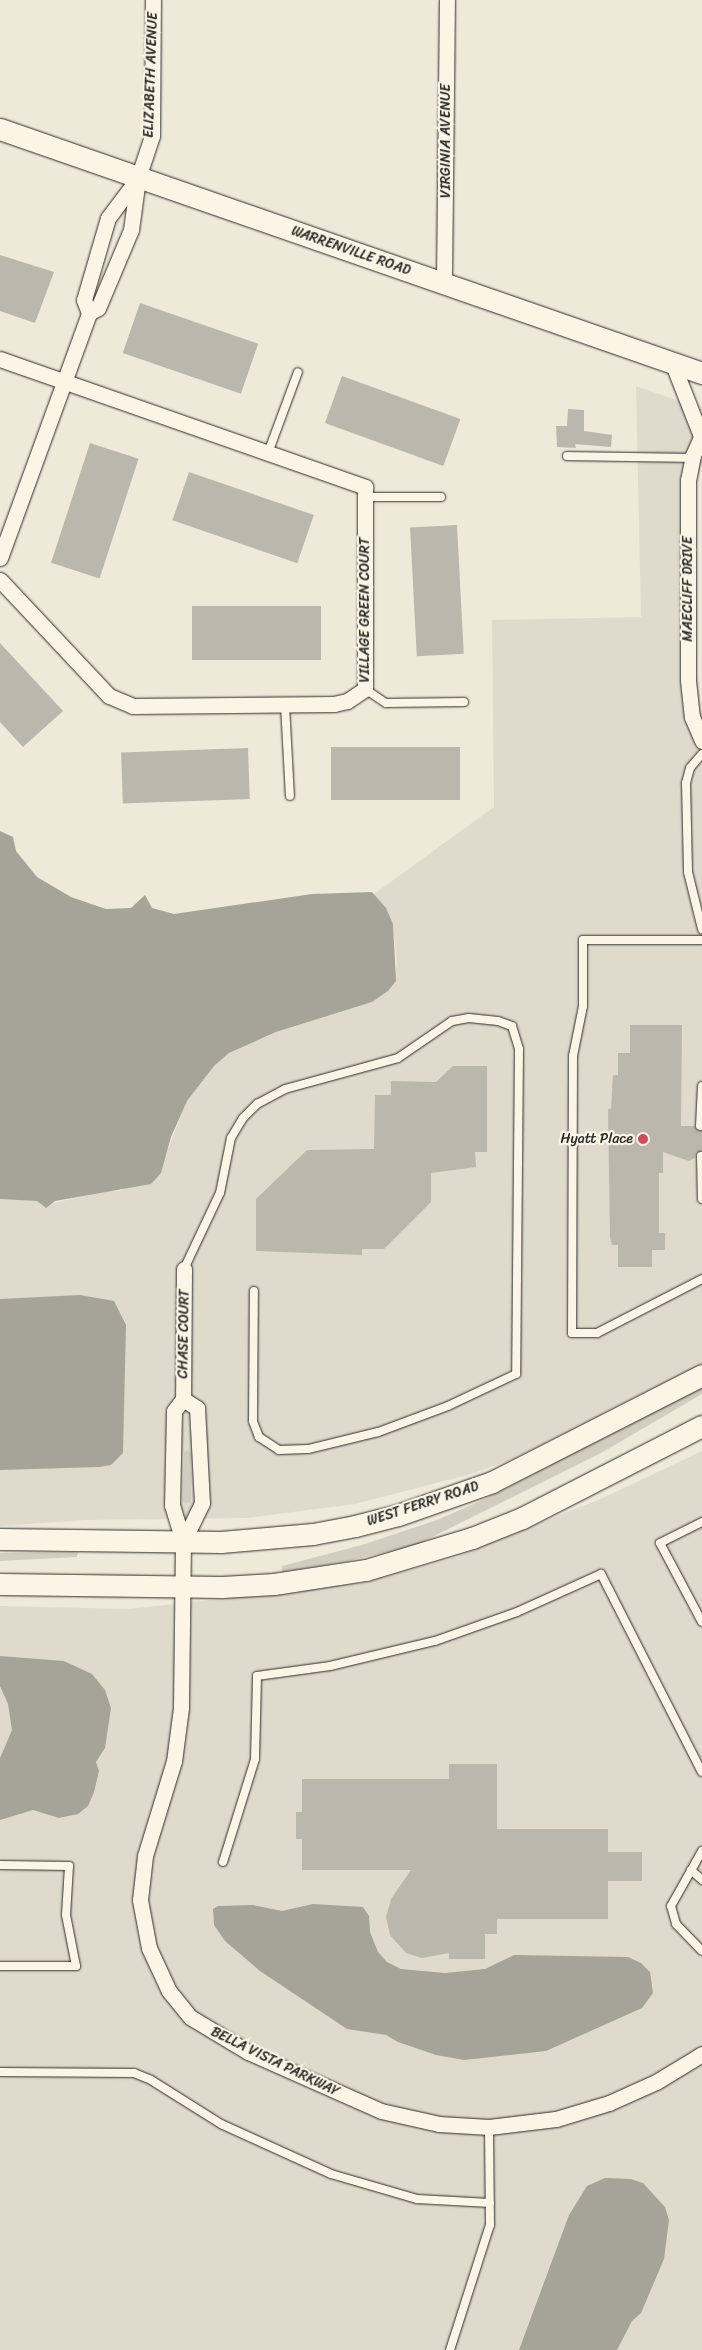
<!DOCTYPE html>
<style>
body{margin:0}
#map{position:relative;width:702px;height:2350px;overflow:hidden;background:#efe9da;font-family:Sriracha,sans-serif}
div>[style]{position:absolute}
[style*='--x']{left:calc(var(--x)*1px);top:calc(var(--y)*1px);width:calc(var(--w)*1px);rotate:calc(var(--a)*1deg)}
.built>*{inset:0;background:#e0dacc}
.green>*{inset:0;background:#d2cdc0}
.water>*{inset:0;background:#a6a399}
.building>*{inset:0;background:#bcb7ac;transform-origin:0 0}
.roads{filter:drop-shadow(0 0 1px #2b2b2b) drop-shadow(0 0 1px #2b2b2b)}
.service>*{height:8px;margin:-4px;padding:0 4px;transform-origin:4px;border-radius:4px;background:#fcf5e5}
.minor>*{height:15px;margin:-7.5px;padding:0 7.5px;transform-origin:7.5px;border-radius:7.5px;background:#fcf5e5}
.secondary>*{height:21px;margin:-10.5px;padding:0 10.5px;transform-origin:10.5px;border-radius:10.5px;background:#fcf5e5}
.dots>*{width:14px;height:14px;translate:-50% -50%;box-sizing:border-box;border:2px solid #fcf5e5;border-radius:50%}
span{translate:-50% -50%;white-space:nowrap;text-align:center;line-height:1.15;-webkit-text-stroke:4.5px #fcf5e5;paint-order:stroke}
.street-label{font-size:14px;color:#2b2b2b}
.poi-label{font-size:14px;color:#2b2b2b}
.right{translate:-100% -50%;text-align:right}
</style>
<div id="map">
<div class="built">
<div style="clip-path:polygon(636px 386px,702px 409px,702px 461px,696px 484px,697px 675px,702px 720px,702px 1363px,513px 1459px,471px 1474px,355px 1504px,247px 1518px,85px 1520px,0 1526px,0 1199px,38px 1201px,42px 1206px,103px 1191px,121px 1191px,164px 1160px,186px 1102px,214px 1066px,229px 1053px,276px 1032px,372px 1002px,393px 985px,397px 963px,393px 924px,374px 894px,494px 807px,492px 620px,641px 617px)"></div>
<div style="clip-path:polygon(702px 1451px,702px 2350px,0 2350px,0 1606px,129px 1609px,364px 1583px,456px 1557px,605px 1497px)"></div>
</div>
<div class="green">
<div style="clip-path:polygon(702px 1387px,702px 1394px,601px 1453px,416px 1545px,344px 1562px,282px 1572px,282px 1566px,362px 1545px,437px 1520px,485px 1499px)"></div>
<div style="clip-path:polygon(188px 1450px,191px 1454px,191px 1503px,183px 1502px,184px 1453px)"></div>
<div style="clip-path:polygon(78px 1552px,77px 1557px,0 1561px,0 1553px)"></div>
</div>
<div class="water">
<div style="clip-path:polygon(0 831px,13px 837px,16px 851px,37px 877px,71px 897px,106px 909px,131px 908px,145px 895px,152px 908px,174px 914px,312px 894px,372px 892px,386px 908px,393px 924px,396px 981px,388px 991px,372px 1002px,276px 1032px,229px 1053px,214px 1066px,187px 1101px,171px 1137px,161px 1173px,151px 1184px,55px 1201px,46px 1208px,37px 1201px,0 1199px)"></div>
<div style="clip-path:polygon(80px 1295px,114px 1301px,126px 1325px,123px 1453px,111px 1465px,99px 1467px,0 1470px,0 1299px)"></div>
<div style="clip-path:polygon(0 1656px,64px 1661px,92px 1674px,105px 1690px,111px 1708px,105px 1748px,96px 1762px,99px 1771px,94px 1792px,88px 1806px,78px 1814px,59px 1818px,33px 1810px,0 1820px,0 1758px,12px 1730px,8px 1704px,0 1686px)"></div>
<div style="clip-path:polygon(313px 1904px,363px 1907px,369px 1916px,370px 1932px,378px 1952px,387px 1962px,401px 1969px,445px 1973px,485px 1969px,514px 1955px,628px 1957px,641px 1963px,650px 1972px,653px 1993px,642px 2008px,546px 2051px,464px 2060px,436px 2055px,398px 2042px,386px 2035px,347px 2029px,260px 1971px,225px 1941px,214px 1925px,213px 1909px,218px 1906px,253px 1905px,282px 1911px)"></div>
<div style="clip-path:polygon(605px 2178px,631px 2179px,643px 2183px,665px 2207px,669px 2220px,664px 2259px,641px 2313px,632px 2321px,617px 2350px,519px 2350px,569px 2215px,587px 2186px)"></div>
</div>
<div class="building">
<div style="clip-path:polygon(0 255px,54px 272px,35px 323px,0 311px)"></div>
<div style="left:140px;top:303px;width:125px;height:53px;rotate:19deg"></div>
<div style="left:342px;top:376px;width:126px;height:50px;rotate:20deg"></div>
<div style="clip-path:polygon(568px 409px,584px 410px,584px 431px,612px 435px,611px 447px,575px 444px,576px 448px,557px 447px,556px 426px,567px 426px)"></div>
<div style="left:90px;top:443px;width:51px;height:126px;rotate:18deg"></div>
<div style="left:189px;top:472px;width:132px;height:51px;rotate:19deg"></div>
<div style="left:457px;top:525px;width:129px;height:47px;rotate:87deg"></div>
<div style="left:321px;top:606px;width:54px;height:129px;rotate:90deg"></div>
<div style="clip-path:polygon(0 643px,63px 711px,23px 747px,0 722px)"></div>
<div style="left:460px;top:747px;width:53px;height:129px;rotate:90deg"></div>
<div style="left:248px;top:748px;width:51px;height:127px;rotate:88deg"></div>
<div style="clip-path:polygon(630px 1025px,682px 1025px,681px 1126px,694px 1126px,702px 1131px,702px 1151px,696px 1153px,695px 1158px,689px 1161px,663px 1152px,663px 1173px,659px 1173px,659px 1233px,665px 1233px,665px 1250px,652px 1250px,652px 1267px,618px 1267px,618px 1245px,612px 1245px,610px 1237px,608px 1109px,611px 1109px,613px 1075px,618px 1075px,618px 1053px,630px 1053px)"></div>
<div style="clip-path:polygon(453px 1066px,487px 1066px,487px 1152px,475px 1152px,476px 1167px,431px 1173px,431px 1202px,384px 1249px,362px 1249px,362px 1255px,256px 1251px,256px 1199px,307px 1150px,374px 1149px,375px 1095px,391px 1095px,391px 1081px,436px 1082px)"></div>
<div style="clip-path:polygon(449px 1764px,497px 1764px,497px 1829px,608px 1829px,608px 1852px,642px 1852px,642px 1881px,608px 1881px,608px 1919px,497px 1919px,497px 1934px,485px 1934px,485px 1959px,449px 1959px,449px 1953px,422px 1958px,406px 1953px,390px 1935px,386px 1917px,391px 1899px,411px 1870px,302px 1870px,302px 1839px,296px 1839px,296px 1812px,302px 1812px,302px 1779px,449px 1779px)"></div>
</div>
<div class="roads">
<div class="service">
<div style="--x:268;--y:453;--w:86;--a:-69.7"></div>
<div style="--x:567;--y:456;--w:125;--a:0.9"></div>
<div style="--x:365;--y:497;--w:76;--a:0"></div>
<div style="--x:365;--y:689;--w:25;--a:34"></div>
<div style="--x:386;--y:703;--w:78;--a:-0.7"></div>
<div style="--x:285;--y:705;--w:91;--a:86.9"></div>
<div style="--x:702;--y:754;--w:18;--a:131"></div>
<div style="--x:690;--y:768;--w:16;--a:105"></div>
<div style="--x:686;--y:783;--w:89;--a:88.7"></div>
<div style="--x:688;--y:872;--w:59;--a:76.2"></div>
<div style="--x:702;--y:940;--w:119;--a:180"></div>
<div style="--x:583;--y:940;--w:66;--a:90"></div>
<div style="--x:583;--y:1006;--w:51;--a:101.3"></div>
<div style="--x:573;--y:1056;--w:277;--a:90.2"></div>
<div style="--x:572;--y:1333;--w:25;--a:0"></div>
<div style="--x:597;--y:1333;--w:118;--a:-27.2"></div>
<div style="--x:700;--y:1126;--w:40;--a:-87.1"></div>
<div style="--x:701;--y:1156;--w:43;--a:88.7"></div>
<div style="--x:184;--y:1269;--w:84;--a:-64.7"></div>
<div style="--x:220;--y:1193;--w:56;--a:-78.7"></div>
<div style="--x:231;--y:1138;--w:23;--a:-59"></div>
<div style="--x:243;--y:1118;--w:20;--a:-45"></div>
<div style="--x:257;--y:1104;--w:32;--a:-28"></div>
<div style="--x:285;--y:1089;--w:117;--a:-15.3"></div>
<div style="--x:398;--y:1058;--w:65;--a:-34.4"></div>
<div style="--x:452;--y:1021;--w:17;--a:-10"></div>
<div style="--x:469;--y:1018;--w:29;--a:6"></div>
<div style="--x:498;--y:1021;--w:15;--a:20"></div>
<div style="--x:512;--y:1026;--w:24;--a:73"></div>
<div style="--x:519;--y:1049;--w:325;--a:90.5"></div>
<div style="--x:516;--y:1374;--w:75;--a:154.8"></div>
<div style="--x:448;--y:1406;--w:75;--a:159.6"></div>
<div style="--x:378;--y:1432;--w:72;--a:166.3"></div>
<div style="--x:308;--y:1449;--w:29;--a:178"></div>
<div style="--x:279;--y:1450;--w:24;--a:-147"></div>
<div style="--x:259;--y:1437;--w:17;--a:-111"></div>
<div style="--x:253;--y:1421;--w:130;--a:-89.6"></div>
<div style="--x:702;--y:1522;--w:47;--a:153.4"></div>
<div style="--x:660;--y:1543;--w:89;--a:62"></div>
<div style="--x:702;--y:1851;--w:63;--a:119.4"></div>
<div style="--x:671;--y:1906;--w:19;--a:74"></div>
<div style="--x:676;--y:1924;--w:37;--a:46"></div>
<div style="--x:223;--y:1862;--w:108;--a:-72.7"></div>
<div style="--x:255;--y:1759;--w:83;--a:-88.6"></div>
<div style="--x:257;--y:1676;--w:74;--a:-7.8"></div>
<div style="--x:330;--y:1666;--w:108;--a:-13.4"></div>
<div style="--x:435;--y:1641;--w:87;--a:-19.5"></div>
<div style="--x:517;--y:1612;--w:92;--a:-24.3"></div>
<div style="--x:601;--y:1574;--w:222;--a:63"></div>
<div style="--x:0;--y:1865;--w:69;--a:0.8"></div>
<div style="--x:69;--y:1866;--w:49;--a:93.5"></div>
<div style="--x:66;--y:1915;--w:52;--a:78.9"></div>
<div style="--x:76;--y:1966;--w:76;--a:180"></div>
<div style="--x:691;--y:1870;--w:15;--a:42"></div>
<div style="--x:0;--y:2072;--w:134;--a:0.4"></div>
<div style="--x:134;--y:2073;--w:18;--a:22"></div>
<div style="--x:151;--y:2080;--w:83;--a:32.2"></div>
<div style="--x:221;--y:2124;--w:121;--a:24.4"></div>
<div style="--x:331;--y:2174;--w:90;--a:16.2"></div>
<div style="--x:417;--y:2199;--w:73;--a:3.1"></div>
<div style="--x:450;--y:2350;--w:131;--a:-72.3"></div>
<div style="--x:490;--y:2225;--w:98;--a:-90.6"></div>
</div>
<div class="minor">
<div style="--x:444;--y:282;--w:282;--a:-89.4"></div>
<div style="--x:89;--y:313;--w:10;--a:-29"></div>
<div style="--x:98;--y:308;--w:85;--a:-67.1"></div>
<div style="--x:131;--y:230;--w:52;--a:-82.3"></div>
<div style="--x:138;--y:178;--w:44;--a:-71.6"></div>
<div style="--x:152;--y:136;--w:136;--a:-89.6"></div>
<div style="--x:0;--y:359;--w:387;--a:19.3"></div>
<div style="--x:365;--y:487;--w:202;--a:90"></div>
<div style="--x:365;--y:689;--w:22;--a:146"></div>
<div style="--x:347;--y:701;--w:13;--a:167"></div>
<div style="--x:334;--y:704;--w:201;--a:179.4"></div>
<div style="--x:133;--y:706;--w:26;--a:-157"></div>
<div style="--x:109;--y:696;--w:159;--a:-133.2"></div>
<div style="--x:672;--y:362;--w:79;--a:68.6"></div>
<div style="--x:702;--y:435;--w:22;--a:114"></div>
<div style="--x:693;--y:455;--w:25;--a:101"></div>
<div style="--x:688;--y:480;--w:200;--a:90"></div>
<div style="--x:688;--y:680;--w:37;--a:84"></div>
<div style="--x:692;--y:717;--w:26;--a:67"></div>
<div style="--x:0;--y:558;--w:261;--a:-70"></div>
<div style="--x:89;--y:313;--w:14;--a:-111"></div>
<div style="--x:84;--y:300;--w:85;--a:-73.7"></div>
<div style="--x:108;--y:218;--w:50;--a:-53.1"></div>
<div style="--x:184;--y:1269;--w:130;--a:90.4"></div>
<div style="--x:183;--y:1399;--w:15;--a:127"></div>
<div style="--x:174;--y:1411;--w:94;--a:91.2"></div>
<div style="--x:172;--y:1505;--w:39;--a:73"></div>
<div style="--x:183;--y:1542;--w:166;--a:90.7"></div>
<div style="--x:181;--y:1708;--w:53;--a:97.5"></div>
<div style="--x:174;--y:1761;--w:99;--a:107"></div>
<div style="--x:145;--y:1856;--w:44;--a:96.5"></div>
<div style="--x:140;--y:1900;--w:49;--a:79.4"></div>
<div style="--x:149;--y:1948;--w:47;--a:65.1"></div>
<div style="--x:169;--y:1991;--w:33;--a:51"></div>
<div style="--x:190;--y:2017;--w:68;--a:31.1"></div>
<div style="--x:248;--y:2052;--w:145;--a:23.9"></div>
<div style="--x:381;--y:2111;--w:59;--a:12.6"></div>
<div style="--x:439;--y:2124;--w:50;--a:3.4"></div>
<div style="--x:489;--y:2127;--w:67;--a:-6.8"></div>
<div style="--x:556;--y:2119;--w:55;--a:-16.8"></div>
<div style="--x:609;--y:2103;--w:51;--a:-24.1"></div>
<div style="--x:656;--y:2082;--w:54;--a:-31.3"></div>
<div style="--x:183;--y:1399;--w:17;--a:33"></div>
<div style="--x:197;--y:1408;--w:95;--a:87"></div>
<div style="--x:202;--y:1503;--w:43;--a:116"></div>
</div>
<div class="secondary">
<div style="--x:0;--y:129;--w:743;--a:19.17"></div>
<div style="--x:0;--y:1539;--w:221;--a:0.8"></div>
<div style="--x:221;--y:1542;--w:92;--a:-5"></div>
<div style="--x:313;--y:1534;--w:43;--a:-10.8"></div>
<div style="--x:355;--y:1526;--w:44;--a:-14.3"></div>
<div style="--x:398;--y:1515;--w:100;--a:-19.3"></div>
<div style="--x:492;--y:1482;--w:236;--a:-27"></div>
<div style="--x:0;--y:1584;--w:222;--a:0.8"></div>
<div style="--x:222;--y:1587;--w:52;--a:-3.3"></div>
<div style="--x:274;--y:1584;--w:93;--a:-8.7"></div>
<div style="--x:366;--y:1570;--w:111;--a:-16.8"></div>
<div style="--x:472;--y:1538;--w:54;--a:-21.8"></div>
<div style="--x:522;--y:1518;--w:202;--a:-27.1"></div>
</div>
</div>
<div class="dots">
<div style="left:643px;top:1139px;background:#d1495b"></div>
</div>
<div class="street-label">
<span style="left:151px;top:75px;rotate:-88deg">ELIZABETH AVENUE</span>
<span style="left:446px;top:141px;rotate:-90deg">VIRGINIA AVENUE</span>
<span style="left:351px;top:251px;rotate:19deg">WARRENVILLE ROAD</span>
<span style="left:688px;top:589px;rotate:-90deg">MAECLIFF DRIVE</span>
<span style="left:365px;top:610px;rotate:-90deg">VILLAGE GREEN COURT</span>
<span style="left:184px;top:1334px;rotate:-89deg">CHASE COURT</span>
<span style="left:423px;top:1504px;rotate:-18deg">WEST FERRY ROAD</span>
<span style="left:275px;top:2062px;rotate:26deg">BELLA VISTA PARKWAY</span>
</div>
<div class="poi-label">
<span class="right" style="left:633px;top:1139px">Hyatt Place</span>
</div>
</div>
